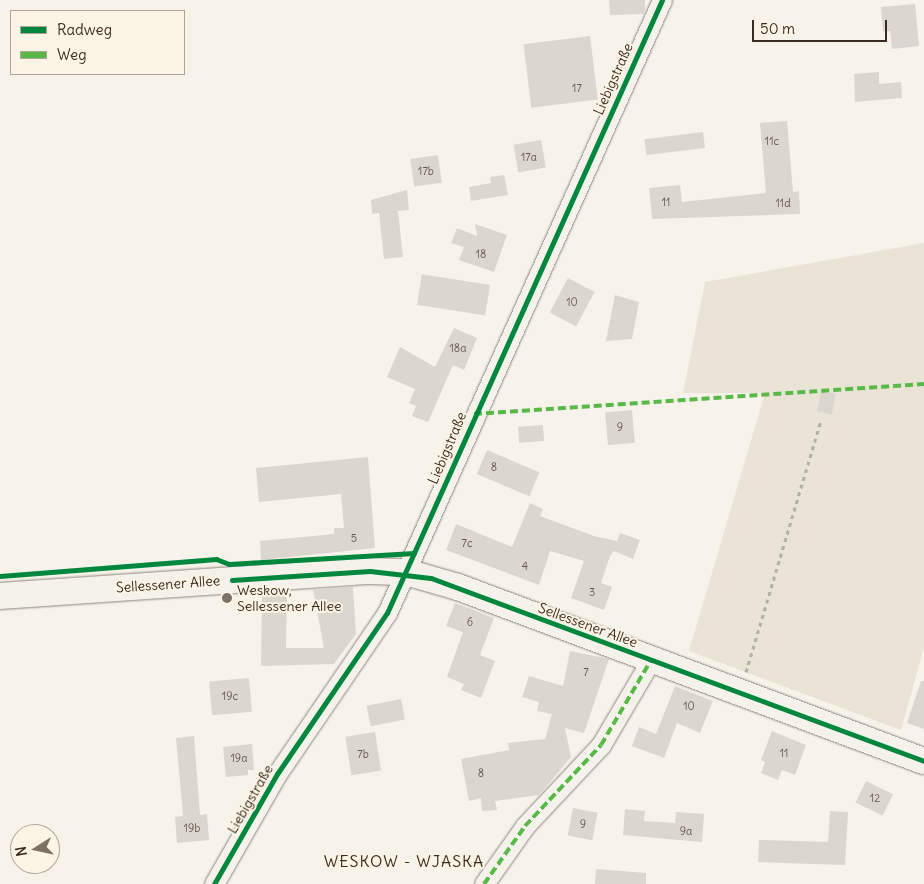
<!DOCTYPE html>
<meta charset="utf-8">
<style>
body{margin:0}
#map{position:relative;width:924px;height:884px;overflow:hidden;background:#f7f3ea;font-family:Delius,sans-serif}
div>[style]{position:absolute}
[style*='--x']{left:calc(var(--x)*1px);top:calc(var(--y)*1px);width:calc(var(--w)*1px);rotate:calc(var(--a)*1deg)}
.green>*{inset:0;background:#eae4d7}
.building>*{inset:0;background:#dbd7d0;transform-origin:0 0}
.path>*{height:3px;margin-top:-1.5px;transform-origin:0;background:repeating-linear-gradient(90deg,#b3afa9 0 4px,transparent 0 8px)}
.roads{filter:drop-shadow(0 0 1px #8b867f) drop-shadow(0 0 1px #8b867f)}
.minor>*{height:19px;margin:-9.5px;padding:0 9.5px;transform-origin:9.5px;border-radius:9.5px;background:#f5f2ec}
.secondary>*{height:26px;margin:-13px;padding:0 13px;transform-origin:13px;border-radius:13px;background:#f5f2ec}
.quiet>*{height:4px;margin-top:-2px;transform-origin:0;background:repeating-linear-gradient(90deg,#58b947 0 8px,transparent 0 12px)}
.cycleway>*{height:5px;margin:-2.5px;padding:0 2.5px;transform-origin:2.5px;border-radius:2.5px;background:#00873e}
.dots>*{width:14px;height:14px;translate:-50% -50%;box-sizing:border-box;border:2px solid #fcf5e5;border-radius:50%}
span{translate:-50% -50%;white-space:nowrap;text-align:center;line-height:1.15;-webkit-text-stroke:4px #fcf5e5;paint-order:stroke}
.number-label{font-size:11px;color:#63554a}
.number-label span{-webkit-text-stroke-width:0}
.street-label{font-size:14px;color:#3b2a1e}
.poi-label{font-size:14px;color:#3b2a1e}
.left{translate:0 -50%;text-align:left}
.quarter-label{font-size:16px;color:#3b2a1e;letter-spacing:1px}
.legend{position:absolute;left:10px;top:10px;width:175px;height:65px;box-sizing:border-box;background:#fcf5e5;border:1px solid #afa495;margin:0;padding:6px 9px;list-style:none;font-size:15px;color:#3b2a1e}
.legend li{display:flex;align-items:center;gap:10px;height:25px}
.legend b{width:25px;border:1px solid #afa495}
.north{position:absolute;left:10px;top:824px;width:50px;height:50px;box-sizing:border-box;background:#fcf5e5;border:1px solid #afa495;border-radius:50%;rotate:260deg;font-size:14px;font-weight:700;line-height:20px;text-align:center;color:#3b2a1e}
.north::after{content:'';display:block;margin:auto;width:18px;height:22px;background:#7d7065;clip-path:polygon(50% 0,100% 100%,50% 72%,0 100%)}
.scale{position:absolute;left:752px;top:20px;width:135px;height:22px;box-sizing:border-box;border:2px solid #3b2a1e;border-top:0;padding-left:6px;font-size:15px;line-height:18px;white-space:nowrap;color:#3b2a1e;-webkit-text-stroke:4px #fcf5e5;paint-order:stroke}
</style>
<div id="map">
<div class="green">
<div style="clip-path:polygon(924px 243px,924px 647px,901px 730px,689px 651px,765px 393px,683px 393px,705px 282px)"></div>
</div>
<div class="building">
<div style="clip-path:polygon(609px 0,645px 0,645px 9px,644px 14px,610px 15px)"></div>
<div style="clip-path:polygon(915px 4px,919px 46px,892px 49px,890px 31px,883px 31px,881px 7px)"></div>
<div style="left:590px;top:36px;width:64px;height:67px;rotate:83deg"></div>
<div style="clip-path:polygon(879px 72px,879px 84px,901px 82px,902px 98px,855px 102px,854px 74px)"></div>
<div style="clip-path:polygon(787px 121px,793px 192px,799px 191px,800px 214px,652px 219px,649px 188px,680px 185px,682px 202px,766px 193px,760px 123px)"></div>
<div style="left:703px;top:132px;width:16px;height:59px;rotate:83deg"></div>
<div style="left:541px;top:140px;width:28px;height:28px;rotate:80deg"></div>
<div style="left:438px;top:155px;width:28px;height:28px;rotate:82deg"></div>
<div style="clip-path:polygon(504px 175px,508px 195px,471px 201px,469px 187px,491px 183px,490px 177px)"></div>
<div style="clip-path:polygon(407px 190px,409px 210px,398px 211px,403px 257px,384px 259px,379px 213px,372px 214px,371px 200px)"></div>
<div style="clip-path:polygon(475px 224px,507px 235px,494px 272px,459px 260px,464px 247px,451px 243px,457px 228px,477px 236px)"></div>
<div style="left:568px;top:278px;width:30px;height:39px;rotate:28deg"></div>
<div style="left:490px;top:285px;width:31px;height:69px;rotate:99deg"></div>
<div style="clip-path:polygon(615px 295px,639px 302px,632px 339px,606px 341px)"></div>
<div style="clip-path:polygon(454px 328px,477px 338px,464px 370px,453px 365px,428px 422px,412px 416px,416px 406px,409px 403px,415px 389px,387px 377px,400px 347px,435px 367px)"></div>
<div style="left:821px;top:391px;width:15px;height:21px;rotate:11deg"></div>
<div style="left:632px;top:410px;width:33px;height:27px;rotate:85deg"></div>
<div style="left:543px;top:425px;width:16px;height:25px;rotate:86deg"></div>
<div style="left:487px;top:450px;width:57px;height:26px;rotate:23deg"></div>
<div style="clip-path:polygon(368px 457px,375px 548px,261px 560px,260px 541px,334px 534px,334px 528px,344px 528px,341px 494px,259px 502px,256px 468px)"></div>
<div style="clip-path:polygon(530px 503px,543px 509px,540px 516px,594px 536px,617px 541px,620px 533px,640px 540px,633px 559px,614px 551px,610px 556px,601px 583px,612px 587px,604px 610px,571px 598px,584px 561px,550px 551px,539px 585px,446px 550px,456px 524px,512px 547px)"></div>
<div style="clip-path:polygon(353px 587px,356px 634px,334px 664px,261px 666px,262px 593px,287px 592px,286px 648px,324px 648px,313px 590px)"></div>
<div style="clip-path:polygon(455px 603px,494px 618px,480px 655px,495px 661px,481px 698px,461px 690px,464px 684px,447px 677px,463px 632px,446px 626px)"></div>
<div style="clip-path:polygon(570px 651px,609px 659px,584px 733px,565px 728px,571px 757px,539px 795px,495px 801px,497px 810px,482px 811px,481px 798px,469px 801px,461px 759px,509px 750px,508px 743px,545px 739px,552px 714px,537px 711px,539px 702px,522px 697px,529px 676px,563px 686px)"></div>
<div style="left:249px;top:678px;width:34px;height:40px;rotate:85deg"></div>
<div style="clip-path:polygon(921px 681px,924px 681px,924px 729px,907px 723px)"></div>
<div style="clip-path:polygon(675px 686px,713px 701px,700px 733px,677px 723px,664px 758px,632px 746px,639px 727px,656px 734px)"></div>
<div style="left:401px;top:699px;width:21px;height:35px;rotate:79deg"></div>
<div style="clip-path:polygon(772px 731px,806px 745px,795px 775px,782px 770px,778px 780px,761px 773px,765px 762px,761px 760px)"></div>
<div style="left:375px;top:732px;width:39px;height:30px;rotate:81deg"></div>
<div style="clip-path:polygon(194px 736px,200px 815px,207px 814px,209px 840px,177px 843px,175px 817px,183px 816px,176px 738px)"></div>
<div style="clip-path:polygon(252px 744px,254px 770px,248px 770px,248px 775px,226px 777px,223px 747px)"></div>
<div style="left:866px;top:781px;width:30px;height:24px;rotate:26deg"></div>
<div style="left:573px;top:808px;width:25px;height:28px;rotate:11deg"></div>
<div style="clip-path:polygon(625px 809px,645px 811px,644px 821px,675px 823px,676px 812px,704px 814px,702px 842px,623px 835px)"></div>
<div style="clip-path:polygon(830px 811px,848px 812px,845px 865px,758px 862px,759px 840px,828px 842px)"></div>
<div style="clip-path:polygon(596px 869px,646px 873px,646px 884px,595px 884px)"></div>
</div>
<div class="path">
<div style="--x:746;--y:672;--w:262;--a:-73.4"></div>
</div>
<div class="roads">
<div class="minor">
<div style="--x:214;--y:884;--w:127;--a:-60.2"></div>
<div style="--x:277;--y:774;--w:195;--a:-55.7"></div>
<div style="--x:387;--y:613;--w:672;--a:-65.84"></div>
<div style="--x:484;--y:884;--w:71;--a:-54.7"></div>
<div style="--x:525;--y:826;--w:111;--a:-46.8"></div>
<div style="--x:601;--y:745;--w:99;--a:-59.5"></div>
</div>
<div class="secondary">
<div style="--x:0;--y:596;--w:371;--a:-3.9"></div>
<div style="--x:370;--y:571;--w:36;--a:2"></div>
<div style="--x:406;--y:572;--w:54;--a:16.1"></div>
<div style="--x:458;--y:587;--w:497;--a:20.5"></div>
</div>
</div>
<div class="quiet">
<div style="--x:474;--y:414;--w:451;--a:-3.8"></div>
<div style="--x:484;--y:884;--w:71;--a:-54.7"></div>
<div style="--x:525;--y:826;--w:111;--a:-46.8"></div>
<div style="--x:601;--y:745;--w:99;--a:-59.5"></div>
</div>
<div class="cycleway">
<div style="--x:0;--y:576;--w:217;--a:-4.5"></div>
<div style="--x:216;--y:559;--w:14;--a:21"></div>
<div style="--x:229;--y:564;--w:185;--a:-3.4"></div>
<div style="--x:232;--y:580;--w:138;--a:-3.7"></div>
<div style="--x:370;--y:571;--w:61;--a:6.5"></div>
<div style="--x:431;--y:578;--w:526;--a:20.36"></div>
<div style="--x:214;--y:884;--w:127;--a:-60.2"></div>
<div style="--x:277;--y:774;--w:195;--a:-55.7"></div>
<div style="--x:387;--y:613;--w:672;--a:-65.84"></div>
</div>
<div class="dots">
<div style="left:227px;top:598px;background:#7d7065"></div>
</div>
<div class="number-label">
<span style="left:577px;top:88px">17</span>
<span style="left:772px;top:141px">11c</span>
<span style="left:529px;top:157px">17a</span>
<span style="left:426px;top:171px">17b</span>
<span style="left:666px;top:202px">11</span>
<span style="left:783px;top:203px">11d</span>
<span style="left:481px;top:254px">18</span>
<span style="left:572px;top:302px">10</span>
<span style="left:458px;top:348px">18a</span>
<span style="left:620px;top:427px">9</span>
<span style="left:494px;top:467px">8</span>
<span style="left:354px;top:538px">5</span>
<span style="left:467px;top:543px">7c</span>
<span style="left:525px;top:566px">4</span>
<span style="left:592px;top:592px">3</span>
<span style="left:470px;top:622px">6</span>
<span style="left:586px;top:672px">7</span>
<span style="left:230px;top:696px">19c</span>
<span style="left:689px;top:706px">10</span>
<span style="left:784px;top:753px">11</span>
<span style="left:363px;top:754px">7b</span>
<span style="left:239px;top:758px">19a</span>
<span style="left:481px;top:773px">8</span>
<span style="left:875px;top:798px">12</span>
<span style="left:583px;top:824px">9</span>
<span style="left:192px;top:828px">19b</span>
<span style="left:686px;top:831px">9a</span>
</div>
<div class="street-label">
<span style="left:613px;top:79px;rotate:-66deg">Liebigstraße</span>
<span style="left:447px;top:448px;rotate:-67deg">Liebigstraße</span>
<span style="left:168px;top:584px;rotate:-4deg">Sellessener Allee</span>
<span style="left:588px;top:625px;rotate:20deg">Sellessener Allee</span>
<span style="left:250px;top:799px;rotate:-60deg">Liebigstraße</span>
</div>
<div class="poi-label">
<span class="left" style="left:237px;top:598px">Weskow,<br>Sellessener Allee</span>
</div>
<div class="quarter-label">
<span style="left:404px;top:861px">WESKOW - WJASKA</span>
</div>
<ul class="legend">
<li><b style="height:6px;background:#00873e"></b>Radweg</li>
<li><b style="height:6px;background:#58b947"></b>Weg</li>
</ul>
<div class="north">N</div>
<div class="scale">50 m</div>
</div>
